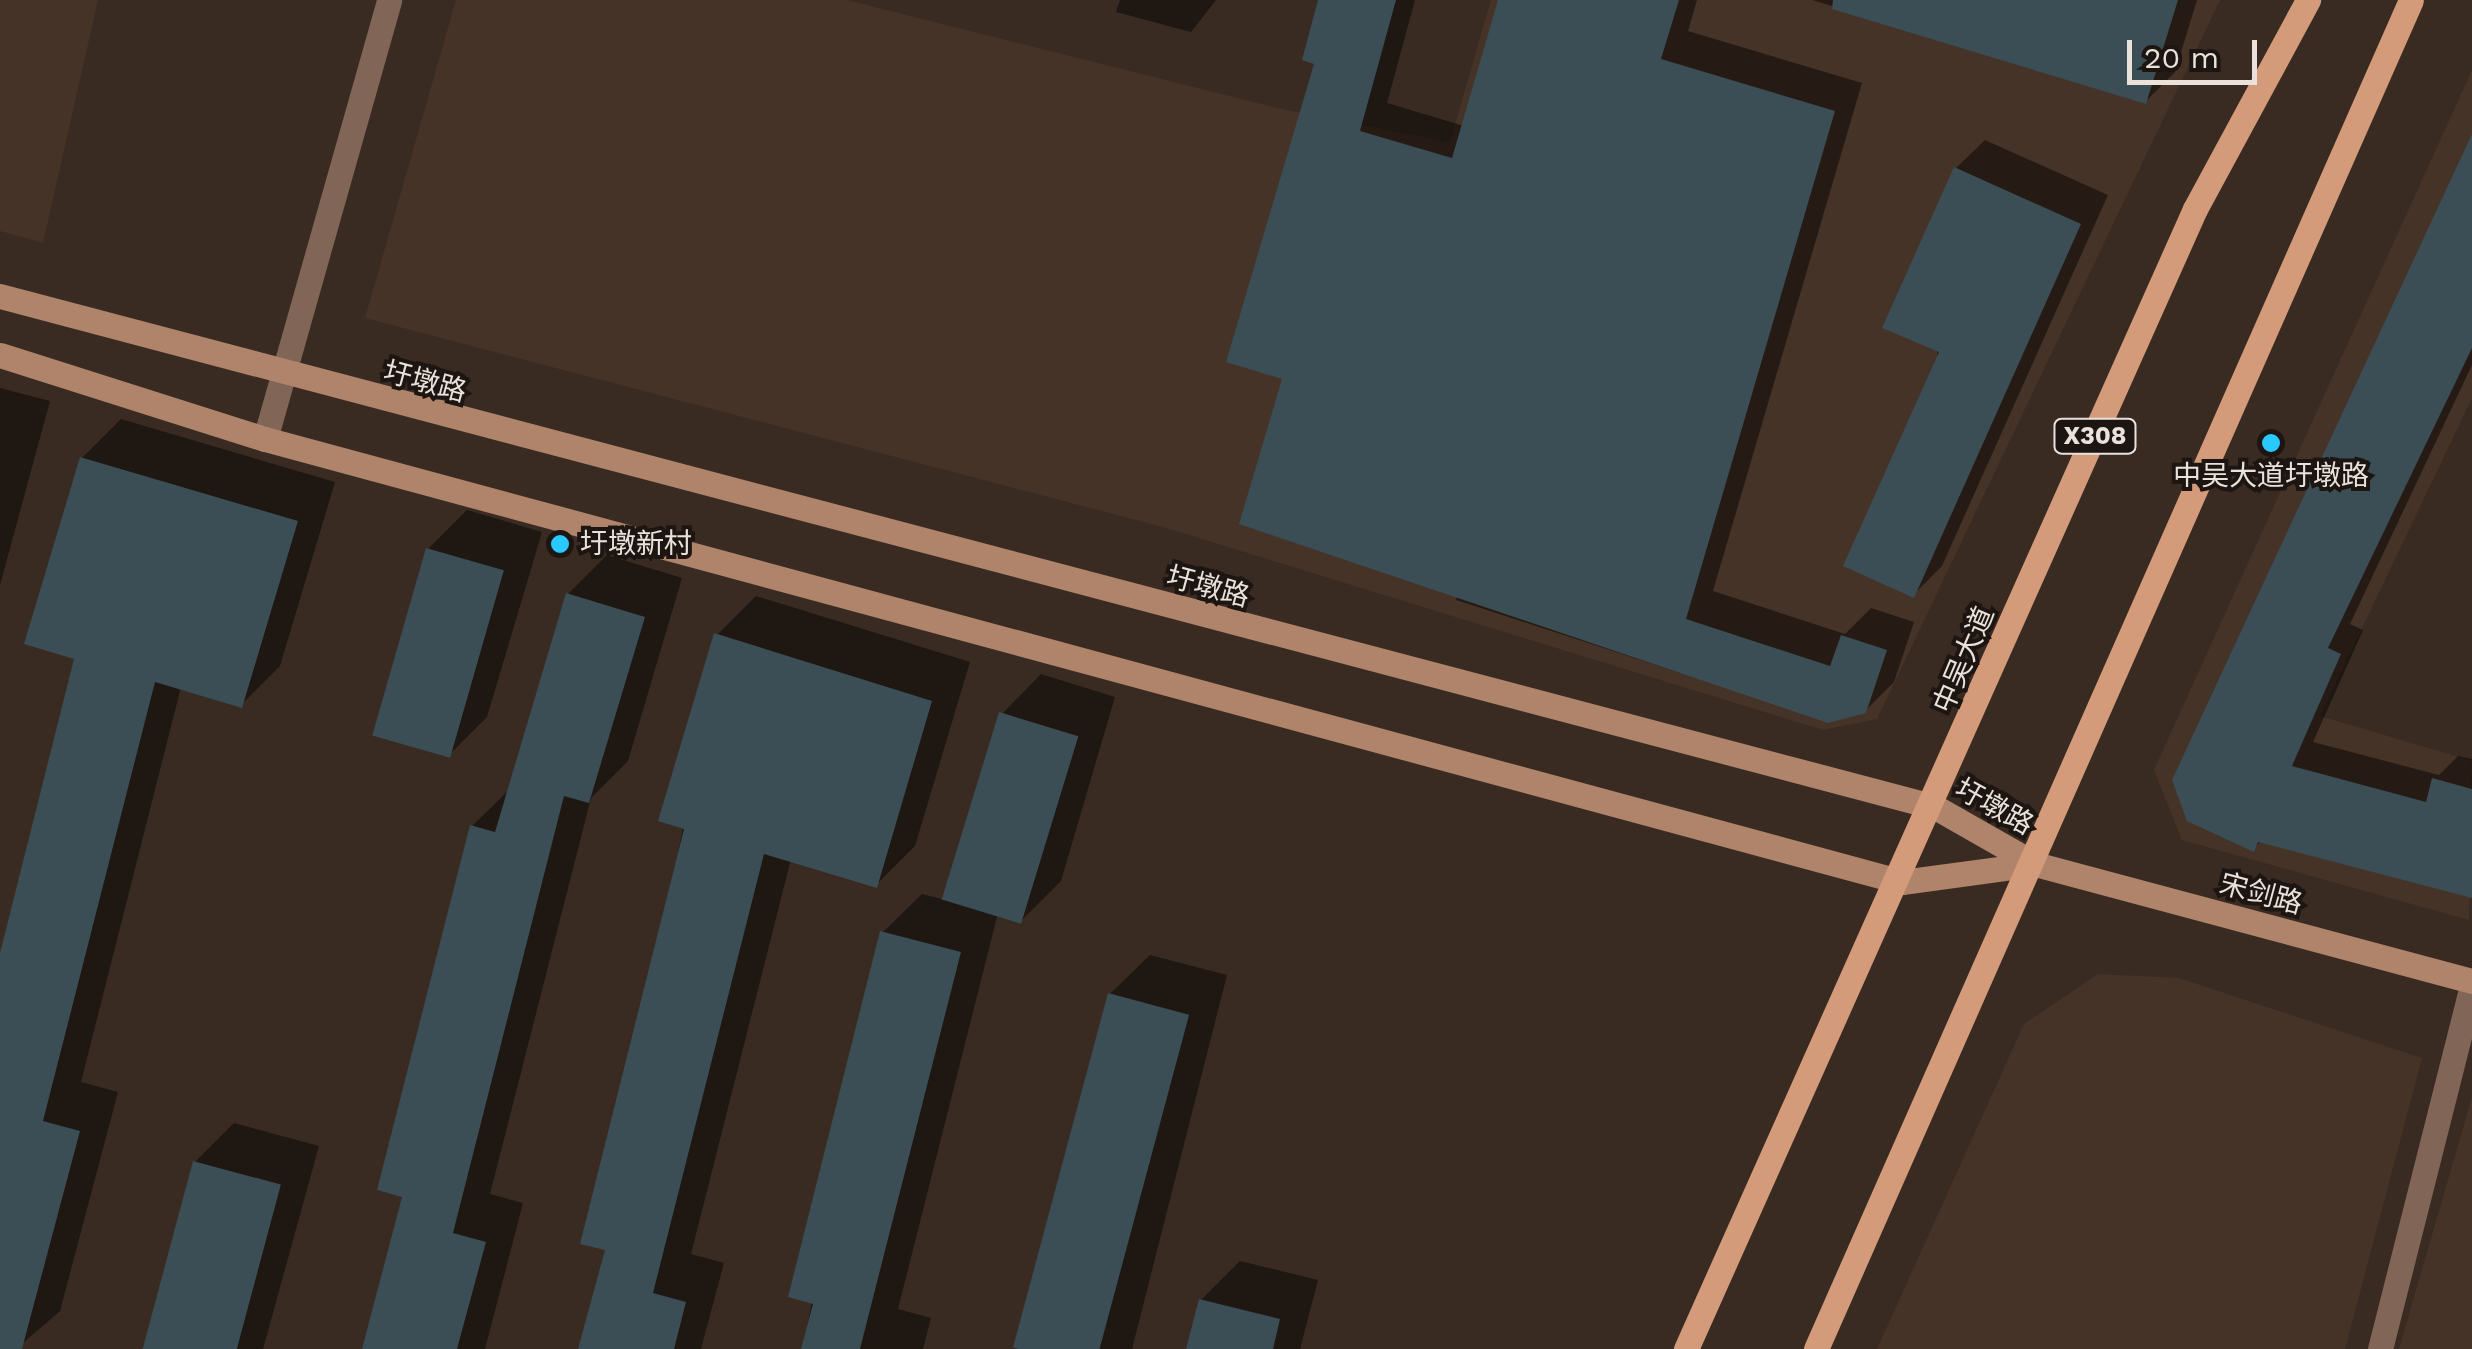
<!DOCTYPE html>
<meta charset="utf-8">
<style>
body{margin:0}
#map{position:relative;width:2472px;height:1349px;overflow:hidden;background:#392b22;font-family:"Work Sans","Noto Sans SC",sans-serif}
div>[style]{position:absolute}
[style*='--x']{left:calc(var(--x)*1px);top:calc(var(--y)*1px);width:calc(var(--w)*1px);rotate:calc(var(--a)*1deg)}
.built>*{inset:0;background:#463327}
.shadow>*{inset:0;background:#0007}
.building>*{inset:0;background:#3b4d55;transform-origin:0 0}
.minor>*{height:25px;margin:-12.5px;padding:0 12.5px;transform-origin:12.5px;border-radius:12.5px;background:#816556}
.secondary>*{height:25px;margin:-12.5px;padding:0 12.5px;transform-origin:12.5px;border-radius:12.5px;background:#af846b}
.primary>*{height:25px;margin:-12.5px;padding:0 12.5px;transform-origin:12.5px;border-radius:12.5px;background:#d39b7a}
.dots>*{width:28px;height:28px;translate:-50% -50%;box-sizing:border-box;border:5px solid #1c1511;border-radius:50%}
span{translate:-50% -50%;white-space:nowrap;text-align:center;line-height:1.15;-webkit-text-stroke:8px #1c1511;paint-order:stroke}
.shield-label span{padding:2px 8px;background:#1c1511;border:2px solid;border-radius:8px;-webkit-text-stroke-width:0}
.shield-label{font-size:25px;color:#eae1db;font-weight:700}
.street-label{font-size:28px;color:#eae1db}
.poi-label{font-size:28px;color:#eae1db}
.left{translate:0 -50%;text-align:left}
.scale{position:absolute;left:2127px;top:40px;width:130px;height:45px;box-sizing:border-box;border:5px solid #eae1db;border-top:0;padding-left:12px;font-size:30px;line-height:35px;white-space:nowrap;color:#eae1db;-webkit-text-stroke:8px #1c1511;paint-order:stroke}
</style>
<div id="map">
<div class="built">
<div style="clip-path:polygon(0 0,98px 0,43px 243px,0 231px)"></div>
<div style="clip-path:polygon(456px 0,847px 0,1281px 109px,1450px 142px,1491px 0,2220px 0,1877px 719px,1823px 730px,1163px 527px,365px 318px)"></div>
<div style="clip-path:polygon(2472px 70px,2472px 398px,2320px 716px,2472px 761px,2469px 920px,2182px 840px,2154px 770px)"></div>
<div style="clip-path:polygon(2098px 974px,2179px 978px,2422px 1058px,2345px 1349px,1877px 1349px,2024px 1024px)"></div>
<div style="clip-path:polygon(2472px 1097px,2472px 1349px,2399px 1349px)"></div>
</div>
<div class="shadow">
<div style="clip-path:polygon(1120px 0,1216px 0,1191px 32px,1116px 12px)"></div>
<div style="clip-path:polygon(1321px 0,1415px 0,1387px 103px,1464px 126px,1501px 0,1697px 0,1688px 31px,1862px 83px,1713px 591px,1845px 634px,1871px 608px,1914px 622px,1894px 682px,1865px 711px,1828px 721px,1456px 600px,1460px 589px,1285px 377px)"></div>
<div style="clip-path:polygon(1812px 0,2197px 0,2175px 72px,2146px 101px)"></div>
<div style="clip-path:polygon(1985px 140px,2108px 195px,1942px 566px,1913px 595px,1956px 168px)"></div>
<div style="clip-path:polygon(2472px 140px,2472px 365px,2350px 624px,2363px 630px,2313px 742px,2439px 775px,2458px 756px,2472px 759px,2472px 889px,2261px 841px,2253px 849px)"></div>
<div style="clip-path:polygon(0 388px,50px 401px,0 585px)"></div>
<div style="clip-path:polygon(121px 419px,335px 482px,280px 666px,241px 705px,181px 687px,81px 1082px,118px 1092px,60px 1311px,16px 1349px,0 1345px,0 963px,77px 658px,82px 458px)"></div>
<div style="clip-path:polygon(467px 510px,542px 532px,487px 717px,448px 756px,428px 549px)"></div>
<div style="clip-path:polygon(607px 555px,682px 578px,628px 761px,591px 798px,490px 1194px,523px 1203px,485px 1349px,365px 1349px,405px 1195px,472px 826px,511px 788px,568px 594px)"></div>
<div style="clip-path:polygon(756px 596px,970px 662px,915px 846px,876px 885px,791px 859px,691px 1254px,724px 1263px,701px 1349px,581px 1349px,608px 1248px,717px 635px)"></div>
<div style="clip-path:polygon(1041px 674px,1115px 697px,1061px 881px,1022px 920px,998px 913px,898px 1309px,931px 1318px,923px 1349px,803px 1349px,882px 933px,922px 894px,946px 900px,1002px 714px)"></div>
<div style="clip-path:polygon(1150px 955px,1227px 975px,1132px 1349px,1020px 1349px,1110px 994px)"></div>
<div style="clip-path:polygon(234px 1123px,319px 1146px,263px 1349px,143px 1349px,195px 1162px)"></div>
<div style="clip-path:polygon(1240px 1261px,1318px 1280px,1300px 1349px,1189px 1349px,1201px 1300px)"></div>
</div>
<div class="building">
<div style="clip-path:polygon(1318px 0,1396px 0,1360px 131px,1452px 158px,1498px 0,1679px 0,1661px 59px,1835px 111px,1686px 619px,1830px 666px,1841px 635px,1887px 650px,1866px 713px,1828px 723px,1239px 524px,1282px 379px,1226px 362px,1314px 64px,1302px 60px)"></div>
<div style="clip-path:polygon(1833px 0,2178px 0,2146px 104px,1832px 9px)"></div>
<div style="clip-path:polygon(2472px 134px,2472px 348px,2328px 648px,2341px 654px,2292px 766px,2426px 802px,2432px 778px,2472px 789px,2472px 898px,2258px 842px,2254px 852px,2187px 821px,2172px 780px)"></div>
<div style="clip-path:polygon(1954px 167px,2081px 224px,1914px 598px,1843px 566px,1939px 352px,1882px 328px)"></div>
<div style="clip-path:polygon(80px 457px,298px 521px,242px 708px,155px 682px,43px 1121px,80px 1131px,22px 1349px,0 1349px,0 953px,74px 659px,24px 644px)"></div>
<div style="left:426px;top:548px;width:81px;height:195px;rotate:16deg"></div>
<div style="clip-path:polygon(566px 593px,645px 617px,589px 803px,564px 796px,453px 1233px,486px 1242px,457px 1349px,362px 1349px,402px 1197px,377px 1190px,470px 825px,495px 832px)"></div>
<div style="clip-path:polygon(714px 633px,932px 701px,877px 888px,764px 854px,653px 1293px,686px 1302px,674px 1349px,578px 1349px,605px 1250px,580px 1244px,684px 829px,658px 821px)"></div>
<div style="left:999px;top:712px;width:83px;height:196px;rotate:17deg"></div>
<div style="clip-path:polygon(880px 931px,961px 952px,860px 1349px,801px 1349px,813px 1304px,788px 1297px)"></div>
<div style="left:1108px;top:993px;width:84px;height:367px;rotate:15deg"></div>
<div style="left:193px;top:1161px;width:91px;height:195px;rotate:15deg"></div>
<div style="clip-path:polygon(1199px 1299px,1280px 1319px,1273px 1349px,1186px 1349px)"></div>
</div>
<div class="minor">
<div style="--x:265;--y:439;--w:456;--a:-74.2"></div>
<div style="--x:2380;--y:1349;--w:374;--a:-75.8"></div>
</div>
<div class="secondary">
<div style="--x:0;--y:296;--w:2001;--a:14.79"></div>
<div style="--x:1935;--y:807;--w:115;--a:29.7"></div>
<div style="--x:2035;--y:864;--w:452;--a:15"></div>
<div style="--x:0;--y:355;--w:278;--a:17.6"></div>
<div style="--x:265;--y:439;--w:1696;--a:15.14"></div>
<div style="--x:1902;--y:882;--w:134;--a:-7.7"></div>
</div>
<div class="primary">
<div style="--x:1686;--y:1349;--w:1248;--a:-65.94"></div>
<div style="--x:2195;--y:209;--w:238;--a:-61.6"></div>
<div style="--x:1816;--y:1349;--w:1474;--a:-66.2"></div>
</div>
<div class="dots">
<div style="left:2271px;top:443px;background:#29c8ff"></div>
<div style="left:560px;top:544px;background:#29c8ff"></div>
</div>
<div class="shield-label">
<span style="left:2095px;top:436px">X308</span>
</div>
<div class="street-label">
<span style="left:425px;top:382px;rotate:15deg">圩墩路</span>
<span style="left:1208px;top:587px;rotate:15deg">圩墩路</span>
<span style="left:1964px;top:660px;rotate:-67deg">中吴大道</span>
<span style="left:1994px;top:807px;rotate:29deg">圩墩路</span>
<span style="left:2261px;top:894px;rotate:15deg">宋剑路</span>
</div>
<div class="poi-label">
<span style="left:2271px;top:476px">中吴大道圩墩路</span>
<span class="left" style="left:580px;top:544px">圩墩新村</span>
</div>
<div class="scale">20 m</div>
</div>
